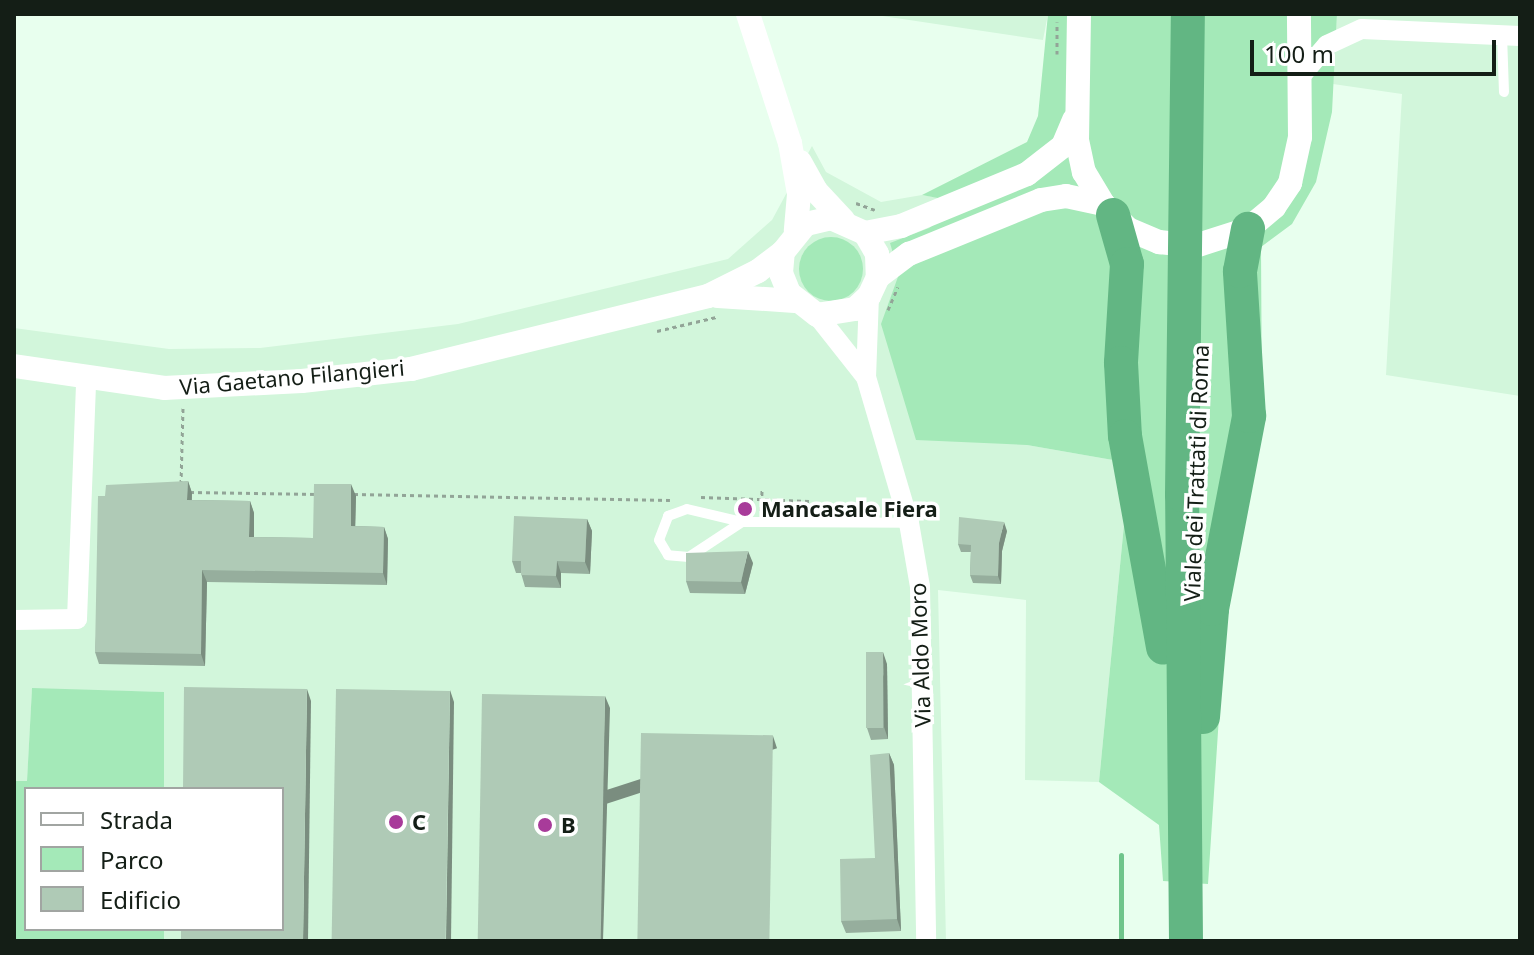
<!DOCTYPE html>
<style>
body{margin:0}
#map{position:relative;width:1534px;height:955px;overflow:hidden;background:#e8ffee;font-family:"Noto Sans",sans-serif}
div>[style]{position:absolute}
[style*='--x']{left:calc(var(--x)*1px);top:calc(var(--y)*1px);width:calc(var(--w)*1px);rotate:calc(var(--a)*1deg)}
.built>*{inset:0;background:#d2f6db}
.green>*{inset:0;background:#a4e9b8}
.round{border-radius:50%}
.stream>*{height:5px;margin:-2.5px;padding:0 2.5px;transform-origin:2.5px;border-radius:2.5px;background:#6fc58b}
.path>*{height:3px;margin-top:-1.5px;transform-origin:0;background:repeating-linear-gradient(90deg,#92a497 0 4px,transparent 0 8px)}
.service>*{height:10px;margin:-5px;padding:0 5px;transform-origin:5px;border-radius:5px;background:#fff}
.minor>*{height:20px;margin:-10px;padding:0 10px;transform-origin:10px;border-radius:10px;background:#fff}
.tertiary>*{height:24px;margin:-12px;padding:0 12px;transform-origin:12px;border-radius:12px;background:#fff}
.trunk>*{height:34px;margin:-17px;padding:0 17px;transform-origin:17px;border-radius:17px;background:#62b683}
.wall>*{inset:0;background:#96ae9d}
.shaded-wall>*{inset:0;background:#7a8d7f;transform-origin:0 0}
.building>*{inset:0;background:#afcab6;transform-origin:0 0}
.dots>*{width:22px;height:22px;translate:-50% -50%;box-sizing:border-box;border:4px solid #fff;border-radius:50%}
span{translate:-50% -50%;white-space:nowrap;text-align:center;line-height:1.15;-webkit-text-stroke:7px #fff;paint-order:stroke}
.street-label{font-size:22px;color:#141e16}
.poi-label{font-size:22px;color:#141e16;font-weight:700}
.left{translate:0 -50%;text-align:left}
.frame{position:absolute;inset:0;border:16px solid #141e16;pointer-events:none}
.legend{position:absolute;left:24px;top:787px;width:260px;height:144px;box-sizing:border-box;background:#fff;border:2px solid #a1a5a2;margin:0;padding:10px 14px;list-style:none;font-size:24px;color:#141e16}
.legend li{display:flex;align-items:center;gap:16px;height:40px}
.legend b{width:40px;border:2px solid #a1a5a2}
.scale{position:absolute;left:1250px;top:40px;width:246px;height:36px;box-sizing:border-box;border:4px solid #141e16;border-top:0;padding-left:10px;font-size:24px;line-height:28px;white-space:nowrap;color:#141e16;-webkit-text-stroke:6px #fff;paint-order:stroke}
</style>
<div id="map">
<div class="built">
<div style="clip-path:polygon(869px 14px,1048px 14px,1043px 40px)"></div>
<div style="clip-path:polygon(1337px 14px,1520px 14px,1520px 396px,1386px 375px,1402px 94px,1333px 84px)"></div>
<div style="clip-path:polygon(812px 146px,826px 172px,881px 202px,922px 195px,965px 202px,1027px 445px,1130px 463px,1099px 782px,1025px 780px,1026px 600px,938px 590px,946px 941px,164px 941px,164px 929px,282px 929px,282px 789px,164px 789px,163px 692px,32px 689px,27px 782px,14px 781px,14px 328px,169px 349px,260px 348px,458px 324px,728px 259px,772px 220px)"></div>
</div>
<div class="green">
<div style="clip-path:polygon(1048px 14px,1337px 14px,1332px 112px,1316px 182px,1292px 224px,1261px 247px,1262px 411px,1226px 610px,1208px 884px,1163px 881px,1159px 825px,1099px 782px,1130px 463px,1027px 445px,916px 440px,881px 324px,899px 274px,890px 243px,929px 228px,964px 203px,922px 195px,1027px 142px,1038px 116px)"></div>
<div class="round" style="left:799px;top:237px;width:64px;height:64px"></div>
<div style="clip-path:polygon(32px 688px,164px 692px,164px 789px,26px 789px,26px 929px,164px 929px,164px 941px,14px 941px,14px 781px,27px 781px)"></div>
</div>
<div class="stream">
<div style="--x:1121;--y:855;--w:86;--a:90"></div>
</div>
<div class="path">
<div style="--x:1057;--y:54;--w:32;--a:-90"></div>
<div style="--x:856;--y:203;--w:20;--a:20"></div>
<div style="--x:888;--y:310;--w:25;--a:-67"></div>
<div style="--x:657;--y:331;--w:61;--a:-13.3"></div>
<div style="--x:181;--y:484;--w:76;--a:-88.5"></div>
<div style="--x:190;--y:492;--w:128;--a:0.9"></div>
<div style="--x:354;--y:494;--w:316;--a:1.1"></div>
<div style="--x:701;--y:497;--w:108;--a:2.1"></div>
<div style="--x:761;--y:511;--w:21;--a:-87"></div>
</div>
<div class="service">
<div style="--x:1502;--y:35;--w:57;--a:88"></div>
<div style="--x:742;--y:522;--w:64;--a:146.6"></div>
<div style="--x:689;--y:557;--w:21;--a:-175"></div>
<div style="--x:668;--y:555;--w:17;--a:-121"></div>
<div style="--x:659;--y:540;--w:26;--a:-69"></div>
<div style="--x:668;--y:516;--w:20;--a:-20"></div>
<div style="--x:687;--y:509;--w:57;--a:13.3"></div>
<div style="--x:742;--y:522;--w:167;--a:0.3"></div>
</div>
<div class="minor">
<div style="--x:1299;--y:78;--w:43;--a:-49.7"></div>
<div style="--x:1327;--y:45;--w:38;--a:-25"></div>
<div style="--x:1362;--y:29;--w:158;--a:2.5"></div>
<div style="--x:869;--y:296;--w:81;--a:92.1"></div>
<div style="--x:866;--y:377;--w:152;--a:73.6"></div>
<div style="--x:909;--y:523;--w:65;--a:80.2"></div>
<div style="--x:920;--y:587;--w:354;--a:89"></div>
<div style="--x:817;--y:315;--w:79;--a:51.7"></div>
<div style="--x:14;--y:620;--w:63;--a:-0.9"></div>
<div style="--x:77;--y:619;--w:239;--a:-87.8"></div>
</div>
<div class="tertiary">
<div style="--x:748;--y:14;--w:136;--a:72"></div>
<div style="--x:790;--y:143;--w:52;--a:80"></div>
<div style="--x:799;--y:194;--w:37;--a:95"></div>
<div style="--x:1079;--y:14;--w:126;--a:90.9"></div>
<div style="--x:1077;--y:140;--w:33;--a:78"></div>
<div style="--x:1084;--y:172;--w:37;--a:59"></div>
<div style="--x:1103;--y:204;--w:35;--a:45"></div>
<div style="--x:1128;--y:229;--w:34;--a:23"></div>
<div style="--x:1159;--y:242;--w:36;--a:6"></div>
<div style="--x:1195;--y:246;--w:56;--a:-17.8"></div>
<div style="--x:1248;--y:229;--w:34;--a:-40"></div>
<div style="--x:1274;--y:207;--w:29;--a:-56"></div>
<div style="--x:1290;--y:183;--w:47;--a:-77.7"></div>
<div style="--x:1300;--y:137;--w:123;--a:-90.5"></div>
<div style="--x:800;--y:162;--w:33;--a:61"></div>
<div style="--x:816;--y:191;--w:40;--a:47"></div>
<div style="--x:865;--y:233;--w:37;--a:-11"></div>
<div style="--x:901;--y:226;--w:136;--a:-22.4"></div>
<div style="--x:1027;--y:174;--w:46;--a:-37.9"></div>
<div style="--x:1063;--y:146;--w:28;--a:-67"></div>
<div style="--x:878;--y:277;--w:39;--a:-37"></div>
<div style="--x:909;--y:254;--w:143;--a:-22.2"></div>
<div style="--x:1041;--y:200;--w:25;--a:-9"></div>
<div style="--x:1066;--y:196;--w:38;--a:12"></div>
<div style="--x:718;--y:296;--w:77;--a:3.7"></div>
<div style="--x:14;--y:366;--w:152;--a:8.3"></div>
<div style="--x:164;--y:388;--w:138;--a:-2.9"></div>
<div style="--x:302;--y:381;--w:110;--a:-6.3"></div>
<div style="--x:411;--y:369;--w:306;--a:-13.8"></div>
<div style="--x:708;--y:296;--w:56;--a:-26.6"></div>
<div style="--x:758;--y:271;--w:31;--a:-37"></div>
<div style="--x:783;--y:252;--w:36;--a:-51"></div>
<div style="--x:806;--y:224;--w:26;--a:-13"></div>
<div style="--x:831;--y:218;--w:37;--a:24"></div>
<div style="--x:865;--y:233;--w:24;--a:60"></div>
<div style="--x:877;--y:254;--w:23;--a:88"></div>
<div style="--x:878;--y:277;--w:21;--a:115"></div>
<div style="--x:869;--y:296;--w:19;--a:137"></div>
<div style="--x:855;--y:309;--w:38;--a:171"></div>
<div style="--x:817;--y:315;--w:36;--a:-142"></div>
<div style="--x:789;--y:293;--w:22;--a:-112"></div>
<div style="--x:781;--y:273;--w:21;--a:-85"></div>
</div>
<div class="trunk">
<div style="--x:1113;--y:215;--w:51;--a:74.1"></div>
<div style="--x:1127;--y:264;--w:99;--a:93.5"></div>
<div style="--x:1121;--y:363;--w:73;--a:86.9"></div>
<div style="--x:1125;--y:436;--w:215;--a:79.8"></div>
<div style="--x:1203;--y:717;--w:108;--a:-85.2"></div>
<div style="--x:1212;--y:609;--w:197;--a:-79.1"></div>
<div style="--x:1249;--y:416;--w:145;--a:-93.6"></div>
<div style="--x:1240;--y:271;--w:43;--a:-79.2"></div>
<div style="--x:1186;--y:941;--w:446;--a:-90.5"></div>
<div style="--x:1182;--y:495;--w:481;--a:-89.3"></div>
</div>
<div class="wall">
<div style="clip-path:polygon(188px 481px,192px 493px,192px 500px,250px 501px,254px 513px,254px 537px,313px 538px,356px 496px,355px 526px,384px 527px,388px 539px,387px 585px,207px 582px,205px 666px,99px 664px,95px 652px,105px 496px)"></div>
<div style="clip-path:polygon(587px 519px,592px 531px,590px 574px,561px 573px,561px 588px,525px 587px,521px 573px,516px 573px,512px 561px)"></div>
<div style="clip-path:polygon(1007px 531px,1002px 551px,1001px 584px,973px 583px,970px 575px,971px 552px,961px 552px,958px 544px)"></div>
<div style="clip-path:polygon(753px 563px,745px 594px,690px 593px,686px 581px)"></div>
<div style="clip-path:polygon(887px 664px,888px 739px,871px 740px,867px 728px)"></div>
<div style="clip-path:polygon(889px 753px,894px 765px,901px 931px,846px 933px,841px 921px,875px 858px)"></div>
</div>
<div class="shaded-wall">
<div style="clip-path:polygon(188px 481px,192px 493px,191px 512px,187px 500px)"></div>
<div style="clip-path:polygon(351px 484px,356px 496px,355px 538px,351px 526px)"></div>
<div style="clip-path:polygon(250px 501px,254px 513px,254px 548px,249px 537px)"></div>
<div style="clip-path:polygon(587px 519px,592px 531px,590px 574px,585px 562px)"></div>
<div style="clip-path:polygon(1004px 522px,1007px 531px,1002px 551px,1001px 584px,998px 576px,999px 543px)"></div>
<div style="clip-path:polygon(384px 527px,388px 539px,387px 585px,383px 573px)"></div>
<div style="clip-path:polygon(748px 551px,753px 563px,745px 594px,741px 582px)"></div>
<div style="clip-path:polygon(557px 561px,561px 573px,561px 588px,556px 576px)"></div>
<div style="clip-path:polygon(202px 570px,207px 582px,205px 666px,201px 654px)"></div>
<div style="clip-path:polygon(883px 652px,887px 664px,888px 739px,884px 727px)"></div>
<div style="clip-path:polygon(307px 689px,311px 701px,308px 941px,303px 941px)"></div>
<div style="clip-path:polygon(450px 690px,454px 702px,451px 941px,446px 941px)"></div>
<div style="clip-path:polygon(605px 696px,610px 708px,603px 941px,599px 941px)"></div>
<div style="left:773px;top:736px;width:13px;height:205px;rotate:72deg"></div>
<div style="clip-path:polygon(889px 753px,894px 765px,901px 931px,897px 919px)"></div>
</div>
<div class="building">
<div style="clip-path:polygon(188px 481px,187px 500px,250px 501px,249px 537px,313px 538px,314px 484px,351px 484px,351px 526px,384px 527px,383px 573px,202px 570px,201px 654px,95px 652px,98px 496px,105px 496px,106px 485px)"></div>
<div style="clip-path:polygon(514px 516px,587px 519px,585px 562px,557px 561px,556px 576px,521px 575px,521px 561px,512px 561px)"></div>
<div style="clip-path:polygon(959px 517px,1004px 522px,999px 543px,998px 576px,970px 575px,971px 545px,958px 544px)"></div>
<div style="clip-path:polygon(748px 551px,741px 582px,686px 581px,686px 553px)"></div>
<div style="left:866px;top:652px;width:17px;height:76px"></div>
<div style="clip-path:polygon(184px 687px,307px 689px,303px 941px,181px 941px,181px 929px,282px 929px,282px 789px,183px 789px)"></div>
<div style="left:336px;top:689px;width:114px;height:252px;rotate:1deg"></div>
<div style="left:482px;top:694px;width:123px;height:247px;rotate:1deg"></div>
<div style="left:641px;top:733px;width:132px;height:208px;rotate:1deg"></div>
<div style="clip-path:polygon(889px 753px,897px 919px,841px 921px,840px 859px,875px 858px,870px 755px)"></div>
</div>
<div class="dots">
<div style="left:745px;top:509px;background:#a83b9a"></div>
<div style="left:396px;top:822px;background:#a83b9a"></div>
<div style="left:545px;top:825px;background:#a83b9a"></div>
</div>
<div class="street-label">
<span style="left:292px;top:377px;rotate:-5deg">Via Gaetano Filangieri</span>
<span style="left:1196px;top:473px;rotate:-88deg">Viale dei Trattati di Roma</span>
<span style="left:920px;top:655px;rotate:-92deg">Via Aldo Moro</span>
</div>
<div class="poi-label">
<span class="left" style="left:761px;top:509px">Mancasale Fiera</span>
<span class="left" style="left:412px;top:822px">C</span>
<span class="left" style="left:561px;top:825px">B</span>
</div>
<div class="frame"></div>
<ul class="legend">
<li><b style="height:10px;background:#fff"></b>Strada</li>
<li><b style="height:22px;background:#a4e9b8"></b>Parco</li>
<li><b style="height:22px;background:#afcab6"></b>Edificio</li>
</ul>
<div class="scale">100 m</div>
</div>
